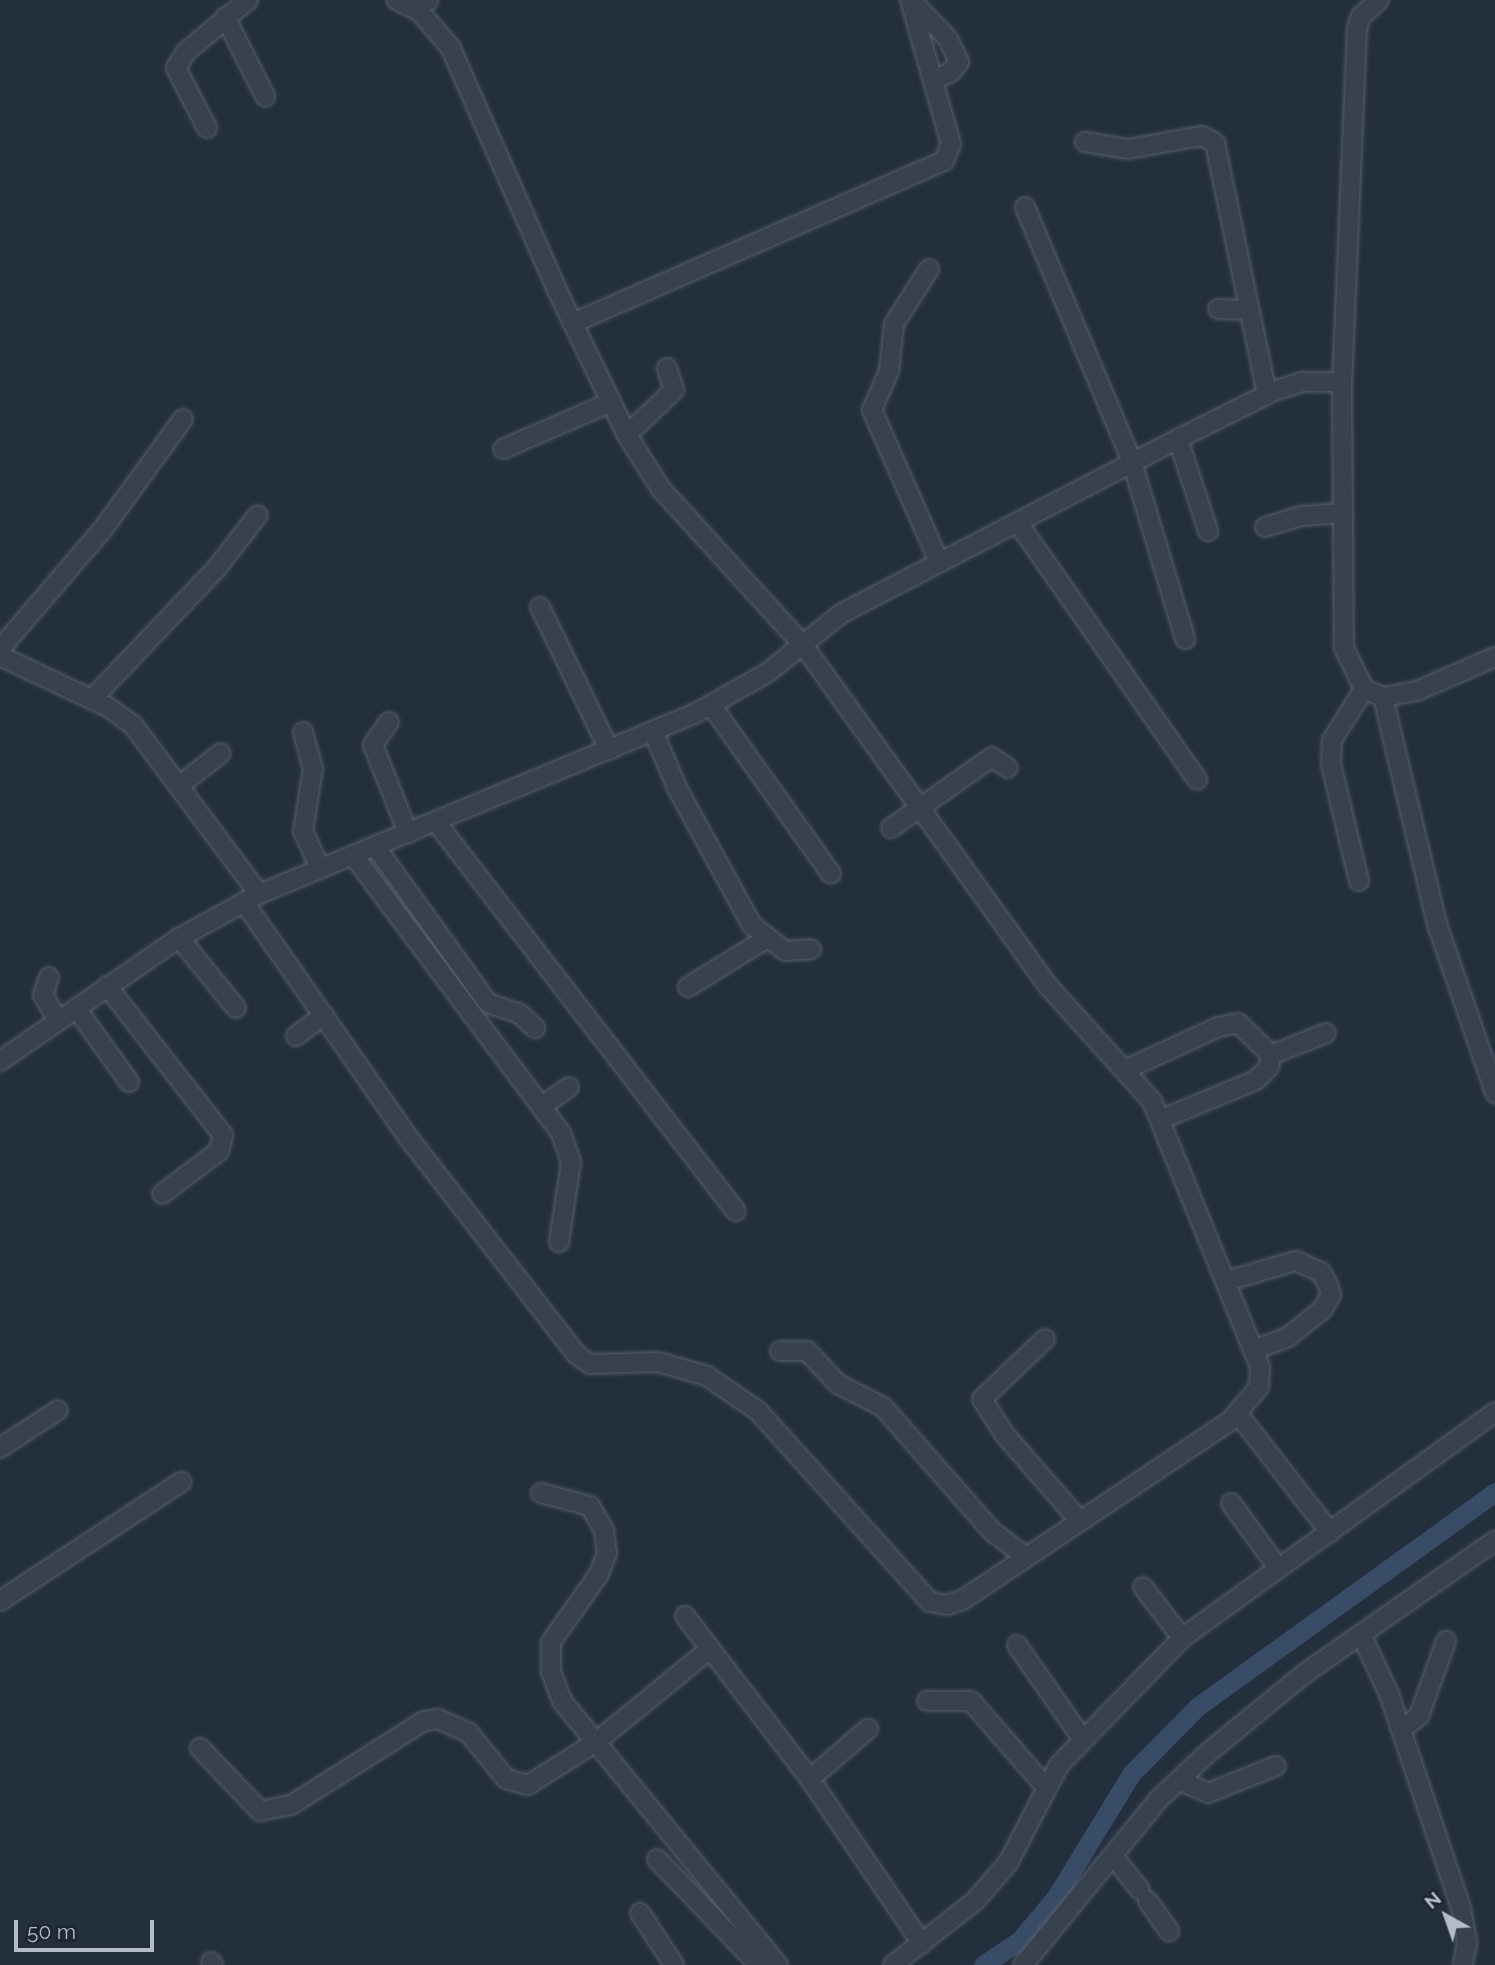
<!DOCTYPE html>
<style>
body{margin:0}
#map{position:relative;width:1495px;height:1965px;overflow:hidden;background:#242f3e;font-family:Raleway,sans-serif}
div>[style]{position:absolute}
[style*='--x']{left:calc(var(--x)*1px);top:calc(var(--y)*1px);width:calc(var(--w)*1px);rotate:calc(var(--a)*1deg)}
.canal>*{height:19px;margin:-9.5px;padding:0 9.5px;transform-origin:9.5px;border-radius:9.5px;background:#394c67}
.roads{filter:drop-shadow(0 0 2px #565f6c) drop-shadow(0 0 2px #565f6c)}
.minor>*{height:18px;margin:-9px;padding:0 9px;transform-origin:9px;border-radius:9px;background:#38414e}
span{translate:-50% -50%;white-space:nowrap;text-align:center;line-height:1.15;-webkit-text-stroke:5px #1d2633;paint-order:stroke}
.north{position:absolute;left:1411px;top:1881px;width:70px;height:70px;-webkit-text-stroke:5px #1d2633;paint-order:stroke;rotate:320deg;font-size:19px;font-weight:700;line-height:28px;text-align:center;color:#b4bcc9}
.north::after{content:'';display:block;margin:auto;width:24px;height:32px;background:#b4bcc9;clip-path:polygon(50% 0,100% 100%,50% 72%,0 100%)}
.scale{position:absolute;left:14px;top:1920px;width:140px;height:32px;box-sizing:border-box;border:4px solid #b4bcc9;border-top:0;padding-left:9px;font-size:21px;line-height:24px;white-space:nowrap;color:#b4bcc9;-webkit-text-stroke:5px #1d2633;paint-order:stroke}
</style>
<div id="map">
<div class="canal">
<div style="--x:983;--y:1965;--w:45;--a:-34"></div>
<div style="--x:1020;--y:1940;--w:56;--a:-50.1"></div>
<div style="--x:1056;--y:1897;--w:144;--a:-58.6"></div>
<div style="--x:1131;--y:1774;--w:94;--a:-45.4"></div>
<div style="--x:1197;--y:1707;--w:367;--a:-35.8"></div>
</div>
<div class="roads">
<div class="minor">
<div style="--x:428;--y:0;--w:1;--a:90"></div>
<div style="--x:911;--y:0;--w:54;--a:46.5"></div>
<div style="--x:948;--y:39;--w:25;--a:64"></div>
<div style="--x:959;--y:62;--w:13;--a:129"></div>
<div style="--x:951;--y:72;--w:20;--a:156"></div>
<div style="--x:1379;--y:0;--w:24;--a:138"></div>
<div style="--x:1361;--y:16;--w:13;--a:108"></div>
<div style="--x:1357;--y:28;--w:354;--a:92.4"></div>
<div style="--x:1342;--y:382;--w:266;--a:89.6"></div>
<div style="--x:1344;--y:648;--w:46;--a:64"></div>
<div style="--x:1364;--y:689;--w:21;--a:23"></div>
<div style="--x:1383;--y:697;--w:35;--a:-10"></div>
<div style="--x:1417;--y:691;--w:85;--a:-23.6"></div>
<div style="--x:225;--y:17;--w:89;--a:63.1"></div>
<div style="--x:207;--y:128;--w:68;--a:-117.3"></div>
<div style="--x:176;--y:68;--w:19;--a:-58"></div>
<div style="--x:186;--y:52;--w:81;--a:-40"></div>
<div style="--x:1085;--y:142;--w:44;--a:9.2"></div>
<div style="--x:1128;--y:149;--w:75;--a:-10"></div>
<div style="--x:1202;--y:136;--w:15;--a:28"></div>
<div style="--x:1215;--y:143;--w:257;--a:78.3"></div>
<div style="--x:1025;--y:207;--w:277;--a:67.2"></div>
<div style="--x:1132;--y:462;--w:185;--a:73.3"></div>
<div style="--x:929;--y:269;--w:65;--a:122.5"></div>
<div style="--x:894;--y:324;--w:47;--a:96.1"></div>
<div style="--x:889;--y:371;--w:43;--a:113.6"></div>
<div style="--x:872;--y:410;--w:166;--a:66.2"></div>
<div style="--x:1218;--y:309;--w:30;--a:2"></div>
<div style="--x:573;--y:323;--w:405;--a:-23.6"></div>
<div style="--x:944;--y:161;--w:18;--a:-68"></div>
<div style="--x:951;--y:144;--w:150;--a:-105.9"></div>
<div style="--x:627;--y:435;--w:65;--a:-43.8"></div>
<div style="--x:674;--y:390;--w:23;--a:-108"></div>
<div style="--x:1178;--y:439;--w:97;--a:71.9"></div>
<div style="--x:503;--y:449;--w:118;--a:-23.5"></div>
<div style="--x:1018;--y:523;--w:313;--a:55.1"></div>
<div style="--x:1265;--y:527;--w:39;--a:-17"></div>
<div style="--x:1302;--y:516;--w:40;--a:-4.3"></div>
<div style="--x:540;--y:607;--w:159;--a:64.2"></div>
<div style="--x:0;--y:649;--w:158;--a:-49.4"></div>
<div style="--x:103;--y:529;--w:136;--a:-54"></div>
<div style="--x:0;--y:656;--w:119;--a:25.3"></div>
<div style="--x:108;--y:707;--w:31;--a:36"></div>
<div style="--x:133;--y:725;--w:211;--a:53.3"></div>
<div style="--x:1383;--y:697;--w:236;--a:76.6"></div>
<div style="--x:1438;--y:927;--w:176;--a:71"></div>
<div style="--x:92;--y:699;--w:180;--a:-46.4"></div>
<div style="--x:216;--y:569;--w:68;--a:-52.1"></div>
<div style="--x:711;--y:705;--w:207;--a:54.6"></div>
<div style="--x:389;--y:722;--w:28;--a:125"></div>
<div style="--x:373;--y:745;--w:95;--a:68.3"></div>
<div style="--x:653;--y:731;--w:64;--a:67"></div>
<div style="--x:678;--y:790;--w:154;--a:61.3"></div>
<div style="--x:752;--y:925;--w:42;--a:38.2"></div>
<div style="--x:785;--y:951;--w:26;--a:-4"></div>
<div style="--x:303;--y:732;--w:38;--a:75"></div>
<div style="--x:313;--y:769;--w:63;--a:99.2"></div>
<div style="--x:303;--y:831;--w:41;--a:65.3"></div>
<div style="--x:179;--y:786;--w:53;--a:-38.2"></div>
<div style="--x:436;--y:822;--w:491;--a:52.4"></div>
<div style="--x:891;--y:828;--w:123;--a:-35.1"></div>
<div style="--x:992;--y:757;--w:19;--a:35"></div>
<div style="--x:375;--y:846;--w:193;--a:54.3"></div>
<div style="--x:488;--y:1003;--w:34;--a:19"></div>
<div style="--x:520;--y:1014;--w:21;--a:43"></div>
<div style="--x:353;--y:855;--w:347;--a:53.2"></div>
<div style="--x:561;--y:1133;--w:31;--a:71"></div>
<div style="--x:571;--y:1162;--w:81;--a:98.5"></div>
<div style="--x:1359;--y:881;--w:120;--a:-103.5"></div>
<div style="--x:1331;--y:764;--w:24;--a:-88"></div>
<div style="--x:1332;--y:740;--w:60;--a:-57.9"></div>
<div style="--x:244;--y:902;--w:292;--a:55.1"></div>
<div style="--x:411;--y:1141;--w:269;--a:52.2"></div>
<div style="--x:576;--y:1354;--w:17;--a:36"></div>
<div style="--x:590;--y:1364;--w:68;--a:-1.7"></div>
<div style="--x:658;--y:1362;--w:51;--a:15.9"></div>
<div style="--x:707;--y:1376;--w:62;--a:34.5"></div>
<div style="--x:758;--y:1411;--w:257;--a:48"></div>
<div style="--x:930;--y:1602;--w:17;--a:10"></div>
<div style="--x:947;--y:1605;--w:18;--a:-19"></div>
<div style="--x:964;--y:1599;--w:320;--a:-33.8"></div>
<div style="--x:1230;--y:1421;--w:45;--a:-49.5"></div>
<div style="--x:1259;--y:1387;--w:20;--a:-87"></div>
<div style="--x:1260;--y:1367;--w:287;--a:-112.1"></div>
<div style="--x:1152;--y:1101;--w:155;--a:-132.1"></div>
<div style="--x:1048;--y:986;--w:421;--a:-125.7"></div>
<div style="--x:802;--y:644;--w:210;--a:-132.3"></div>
<div style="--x:661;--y:489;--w:64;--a:-122.2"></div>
<div style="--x:627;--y:435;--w:161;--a:-115.8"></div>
<div style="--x:557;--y:290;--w:264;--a:-113.7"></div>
<div style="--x:451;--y:48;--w:49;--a:-130.9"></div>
<div style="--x:419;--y:11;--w:25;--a:-154"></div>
<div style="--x:179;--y:938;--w:90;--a:50.8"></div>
<div style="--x:49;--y:977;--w:19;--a:108"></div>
<div style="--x:43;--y:995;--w:29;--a:59"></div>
<div style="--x:107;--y:986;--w:189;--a:52.1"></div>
<div style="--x:223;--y:1135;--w:16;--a:104"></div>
<div style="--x:219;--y:1151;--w:71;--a:143"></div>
<div style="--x:688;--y:987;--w:89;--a:-31.7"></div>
<div style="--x:76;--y:1008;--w:91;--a:54.4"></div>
<div style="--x:296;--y:1036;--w:35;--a:-37"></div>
<div style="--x:0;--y:1061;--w:217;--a:-34.5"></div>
<div style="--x:179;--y:938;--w:91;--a:-28.8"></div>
<div style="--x:259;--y:894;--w:471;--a:-22.5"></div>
<div style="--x:694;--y:714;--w:84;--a:-29.3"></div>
<div style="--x:767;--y:673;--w:96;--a:-38.7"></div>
<div style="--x:842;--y:613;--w:378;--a:-27.4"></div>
<div style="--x:1178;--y:439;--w:107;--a:-26.6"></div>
<div style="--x:1274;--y:391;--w:28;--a:-18"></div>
<div style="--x:1301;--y:382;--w:41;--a:0"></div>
<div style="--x:1125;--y:1070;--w:102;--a:-24.8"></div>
<div style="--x:1218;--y:1027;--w:20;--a:-11"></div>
<div style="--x:1238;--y:1023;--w:46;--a:44.1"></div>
<div style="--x:1271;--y:1055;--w:59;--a:-21.8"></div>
<div style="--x:542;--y:1106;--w:33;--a:-35"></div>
<div style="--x:1162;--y:1119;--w:102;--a:-22.5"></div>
<div style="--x:1256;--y:1080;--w:18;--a:-45"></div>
<div style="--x:1269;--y:1067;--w:12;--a:-81"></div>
<div style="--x:1227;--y:1281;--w:72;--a:-16.2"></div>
<div style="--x:1296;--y:1261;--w:27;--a:24"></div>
<div style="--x:1321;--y:1272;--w:15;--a:62"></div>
<div style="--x:1328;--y:1285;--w:10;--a:73"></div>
<div style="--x:1331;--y:1295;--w:17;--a:121"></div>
<div style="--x:1322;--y:1310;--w:43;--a:141.5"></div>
<div style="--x:1288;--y:1337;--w:36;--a:159"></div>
<div style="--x:1045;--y:1339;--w:87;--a:136.4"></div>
<div style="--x:982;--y:1399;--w:43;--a:57.4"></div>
<div style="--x:1005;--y:1435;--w:111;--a:49"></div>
<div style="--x:780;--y:1351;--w:27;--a:0"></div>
<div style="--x:807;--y:1351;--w:45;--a:46.8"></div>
<div style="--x:838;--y:1384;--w:51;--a:27.1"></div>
<div style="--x:883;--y:1407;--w:167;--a:48.7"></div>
<div style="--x:993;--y:1532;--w:38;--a:37"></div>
<div style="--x:1238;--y:1414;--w:150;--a:52.1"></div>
<div style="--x:0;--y:1448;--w:69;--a:-33.2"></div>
<div style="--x:541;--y:1493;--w:51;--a:14.9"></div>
<div style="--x:590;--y:1506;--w:28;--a:60"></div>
<div style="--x:604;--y:1530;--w:23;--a:83"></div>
<div style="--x:607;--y:1553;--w:22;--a:111"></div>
<div style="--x:599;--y:1574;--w:83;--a:125.2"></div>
<div style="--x:551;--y:1642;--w:30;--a:90"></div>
<div style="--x:551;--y:1672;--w:31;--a:69"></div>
<div style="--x:562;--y:1701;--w:341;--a:50.7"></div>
<div style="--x:1231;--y:1503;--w:80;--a:54.1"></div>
<div style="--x:1143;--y:1587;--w:64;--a:52.6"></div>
<div style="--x:0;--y:1601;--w:217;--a:-33.3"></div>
<div style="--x:685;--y:1616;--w:205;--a:52.5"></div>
<div style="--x:810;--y:1779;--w:199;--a:55.8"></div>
<div style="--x:1361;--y:1634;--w:66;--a:65"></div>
<div style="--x:1389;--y:1694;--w:226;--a:71.4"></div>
<div style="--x:1461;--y:1908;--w:35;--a:80"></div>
<div style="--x:1467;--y:1942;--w:23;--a:100"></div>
<div style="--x:1017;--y:1645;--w:112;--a:55.2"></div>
<div style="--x:927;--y:1701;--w:44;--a:0"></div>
<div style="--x:971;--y:1701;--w:113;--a:49"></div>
<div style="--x:1401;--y:1730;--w:23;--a:-38"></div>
<div style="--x:1419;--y:1716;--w:80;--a:-70.2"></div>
<div style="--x:200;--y:1748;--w:87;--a:46.4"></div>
<div style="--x:260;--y:1811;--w:32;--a:-11"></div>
<div style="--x:291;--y:1805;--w:157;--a:-32.3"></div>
<div style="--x:424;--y:1721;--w:14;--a:-8"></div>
<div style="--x:438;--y:1719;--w:34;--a:24"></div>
<div style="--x:469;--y:1733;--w:59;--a:51.2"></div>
<div style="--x:506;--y:1779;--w:23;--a:15"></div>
<div style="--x:528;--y:1785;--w:80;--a:-32.3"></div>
<div style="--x:596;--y:1742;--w:146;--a:-39.2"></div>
<div style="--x:810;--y:1779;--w:77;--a:-40.8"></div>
<div style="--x:1179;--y:1780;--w:32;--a:24"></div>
<div style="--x:1208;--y:1793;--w:73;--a:-21.7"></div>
<div style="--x:1113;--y:1856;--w:43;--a:51.5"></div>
<div style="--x:657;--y:1859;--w:147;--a:46.1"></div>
<div style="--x:1148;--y:1901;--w:37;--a:55"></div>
<div style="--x:640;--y:1913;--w:62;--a:56.8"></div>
<div style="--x:211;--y:1962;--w:4;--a:56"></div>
<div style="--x:893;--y:1965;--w:104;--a:-38"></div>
<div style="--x:975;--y:1901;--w:50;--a:-49"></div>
<div style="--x:1008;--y:1863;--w:110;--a:-62.5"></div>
<div style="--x:1059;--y:1765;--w:177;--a:-45.9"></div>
<div style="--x:1182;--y:1638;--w:386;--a:-35.8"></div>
<div style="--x:1023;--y:1965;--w:215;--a:-50.7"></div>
<div style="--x:1159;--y:1799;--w:70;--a:-43.3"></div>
<div style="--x:1210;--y:1751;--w:122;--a:-39.3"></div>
<div style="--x:1304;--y:1674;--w:233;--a:-34.9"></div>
</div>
</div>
<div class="north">N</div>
<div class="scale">50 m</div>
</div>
